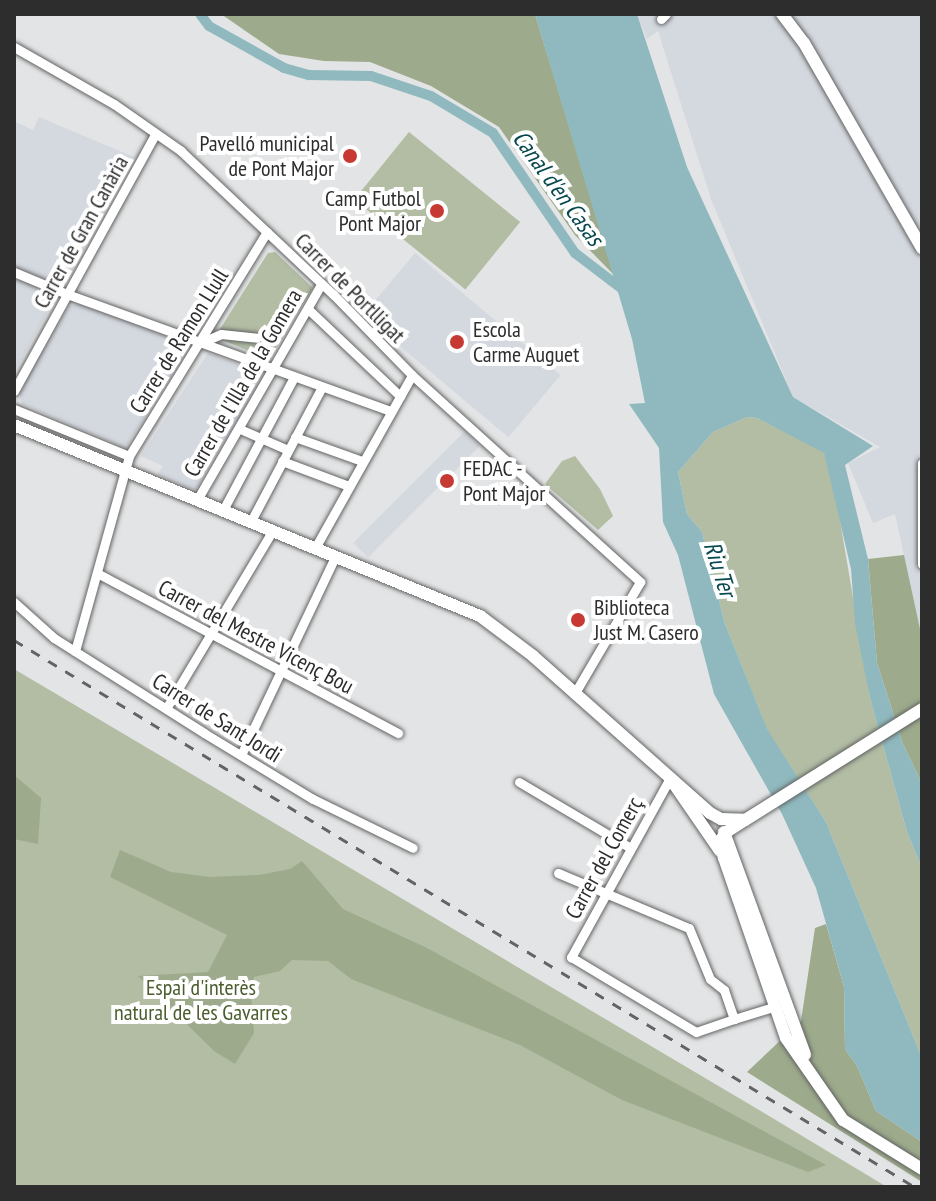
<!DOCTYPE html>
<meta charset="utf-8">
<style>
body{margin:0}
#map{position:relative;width:936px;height:1201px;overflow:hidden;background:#e3e4e5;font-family:"PT Sans Narrow",sans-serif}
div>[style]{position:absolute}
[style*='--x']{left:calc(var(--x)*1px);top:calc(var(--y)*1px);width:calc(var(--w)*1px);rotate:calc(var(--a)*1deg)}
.built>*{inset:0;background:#d4d8df;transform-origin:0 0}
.green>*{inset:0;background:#b2bda4;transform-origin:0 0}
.forest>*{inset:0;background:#9dab8c}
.water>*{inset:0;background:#8fb9be}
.canal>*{height:10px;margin:-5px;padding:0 5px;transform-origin:5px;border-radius:5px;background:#8fb9be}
.roads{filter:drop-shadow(0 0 2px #636464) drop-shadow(0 0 2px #636464)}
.minor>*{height:9px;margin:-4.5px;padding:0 4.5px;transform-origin:4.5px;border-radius:4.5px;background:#fff}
.tertiary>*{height:12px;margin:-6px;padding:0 6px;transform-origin:6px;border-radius:6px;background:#fff}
.rail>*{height:3px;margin-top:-1.5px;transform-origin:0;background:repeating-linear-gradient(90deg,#636364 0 10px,transparent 0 20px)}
.dots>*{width:22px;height:22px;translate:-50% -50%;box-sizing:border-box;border:4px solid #fff;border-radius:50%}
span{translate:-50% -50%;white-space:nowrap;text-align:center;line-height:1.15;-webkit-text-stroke:8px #fff;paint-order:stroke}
.poi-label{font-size:22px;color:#2d2d2d}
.right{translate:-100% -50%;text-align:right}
.left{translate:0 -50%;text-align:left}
.street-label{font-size:22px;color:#2d2d2d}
.park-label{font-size:22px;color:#4a5d2d}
.water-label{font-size:24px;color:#06484e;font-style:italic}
.frame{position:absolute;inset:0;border:16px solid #2d2d2d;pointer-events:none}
</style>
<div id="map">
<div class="built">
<div style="clip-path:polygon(637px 14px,922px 14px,922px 638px,895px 514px,873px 523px,848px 463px,880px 447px,793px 397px,711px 199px,658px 31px,647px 39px)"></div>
<div style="clip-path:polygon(39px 117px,134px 157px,14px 373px,14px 121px,33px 130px)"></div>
<div style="left:415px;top:253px;width:190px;height:81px;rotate:40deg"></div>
<div style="clip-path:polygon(81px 304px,192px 345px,125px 448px,22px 404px,19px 392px,69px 306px)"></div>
<div style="clip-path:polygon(208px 353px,266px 375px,195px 490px,157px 475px,163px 466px,141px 456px)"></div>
<div style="left:465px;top:431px;width:21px;height:158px;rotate:45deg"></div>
</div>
<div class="green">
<div style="left:409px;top:132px;width:143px;height:87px;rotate:39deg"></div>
<div style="clip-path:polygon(275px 252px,313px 288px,269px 359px,215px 337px,268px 253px)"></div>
<div style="clip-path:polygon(747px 417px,757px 418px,824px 452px,835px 491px,870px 698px,907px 832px,922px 868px,922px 1058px,826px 822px,767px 730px,725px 624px,702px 532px,687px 514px,678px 472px,713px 432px)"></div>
<div style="clip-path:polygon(575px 456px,600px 489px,613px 516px,598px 530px,545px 484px,562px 461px)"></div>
<div style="clip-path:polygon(14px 669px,754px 1107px,887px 1187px,14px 1187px)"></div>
</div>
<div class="forest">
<div style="clip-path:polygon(221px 14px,535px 14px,614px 275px,575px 235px,499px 127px,431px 86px,370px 62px,324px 61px,279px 54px)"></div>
<div style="clip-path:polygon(904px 555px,922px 638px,922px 784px,903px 744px,877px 663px,868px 559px)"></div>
<div style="clip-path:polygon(14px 775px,41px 798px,38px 844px,14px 839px)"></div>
<div style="clip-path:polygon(120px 850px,171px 872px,210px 877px,259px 875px,290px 869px,302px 861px,343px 909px,427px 948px,826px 1165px,808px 1172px,622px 1100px,520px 1045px,351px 979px,328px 961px,292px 960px,280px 971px,254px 977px,251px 993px,254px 1033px,235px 1064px,214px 1051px,138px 976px,208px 972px,227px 935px,110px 877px)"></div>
<div style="clip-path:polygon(826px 924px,844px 987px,845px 1049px,857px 1066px,876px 1111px,922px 1142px,922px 1182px,747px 1072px,801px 1021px,815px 928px)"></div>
</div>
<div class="water">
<div style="clip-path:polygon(535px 14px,637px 14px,687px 167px,793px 397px,873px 446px,845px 465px,868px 559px,877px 663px,903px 744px,922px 784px,922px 868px,907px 832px,870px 698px,855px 623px,851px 569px,824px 453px,757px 418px,747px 417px,713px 432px,678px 472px,687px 514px,702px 532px,725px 624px,767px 729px,826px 822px,922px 1058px,922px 1142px,876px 1111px,857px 1066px,845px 1049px,844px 987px,816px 888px,782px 814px,714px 694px,678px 555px,663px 522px,659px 448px,629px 404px,645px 403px,632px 339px)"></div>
</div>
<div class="canal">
<div style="--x:200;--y:14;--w:15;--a:53"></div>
<div style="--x:209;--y:26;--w:86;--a:29.2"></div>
<div style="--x:284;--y:68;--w:26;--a:16"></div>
<div style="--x:309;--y:75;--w:62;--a:0.9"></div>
<div style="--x:371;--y:76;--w:63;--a:18.4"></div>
<div style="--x:431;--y:96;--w:72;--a:30.8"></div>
<div style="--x:493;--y:133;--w:145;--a:55.7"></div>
<div style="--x:575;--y:253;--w:64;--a:37.4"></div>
</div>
<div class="roads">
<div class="minor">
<div style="--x:661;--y:19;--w:7;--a:-45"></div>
<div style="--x:14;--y:47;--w:115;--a:29.7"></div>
<div style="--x:114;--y:104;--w:82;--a:35"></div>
<div style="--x:181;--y:151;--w:209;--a:43.3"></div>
<div style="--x:333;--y:294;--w:113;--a:45.7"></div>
<div style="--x:412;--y:375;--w:308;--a:42.2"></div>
<div style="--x:640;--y:582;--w:129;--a:120.4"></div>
<div style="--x:14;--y:272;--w:57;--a:22.5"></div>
<div style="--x:67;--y:294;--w:344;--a:19.9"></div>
<div style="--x:308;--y:309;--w:127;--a:43.4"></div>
<div style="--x:200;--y:343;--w:23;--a:-23"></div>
<div style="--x:221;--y:334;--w:36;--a:6"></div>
<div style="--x:14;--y:391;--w:294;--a:-61.2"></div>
<div style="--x:14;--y:409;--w:124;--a:22.2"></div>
<div style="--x:240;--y:429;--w:52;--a:23.6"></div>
<div style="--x:295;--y:437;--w:71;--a:19.7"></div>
<div style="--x:282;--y:461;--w:72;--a:20.5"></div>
<div style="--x:922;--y:463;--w:101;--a:90"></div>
<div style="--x:197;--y:500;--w:249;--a:-60.1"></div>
<div style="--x:223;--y:510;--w:151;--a:-61.9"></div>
<div style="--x:251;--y:521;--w:152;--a:-62.1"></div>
<div style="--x:315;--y:548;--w:198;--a:-60.7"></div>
<div style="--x:97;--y:573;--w:341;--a:28"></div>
<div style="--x:14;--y:602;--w:54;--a:42"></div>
<div style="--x:54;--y:638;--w:178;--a:32.3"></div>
<div style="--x:204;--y:733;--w:127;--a:31.2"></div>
<div style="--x:313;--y:799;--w:111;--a:26.1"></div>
<div style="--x:75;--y:651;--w:202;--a:-74.5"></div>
<div style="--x:129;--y:456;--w:263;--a:-58.4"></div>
<div style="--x:167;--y:707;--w:206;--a:-59.1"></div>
<div style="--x:241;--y:755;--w:219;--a:-64.6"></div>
<div style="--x:670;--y:778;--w:205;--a:118.9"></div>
<div style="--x:571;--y:957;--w:146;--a:31"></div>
<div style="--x:696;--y:1032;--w:40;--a:-18.9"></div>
<div style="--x:519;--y:782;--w:128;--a:30.6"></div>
<div style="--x:558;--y:873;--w:142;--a:22.8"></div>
<div style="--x:689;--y:928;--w:55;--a:67.6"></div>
<div style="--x:710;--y:979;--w:18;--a:38"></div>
<div style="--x:724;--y:990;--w:31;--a:71"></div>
<div style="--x:734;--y:1019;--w:41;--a:-17.1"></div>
</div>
<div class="tertiary">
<div style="--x:782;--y:14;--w:36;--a:53"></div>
<div style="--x:804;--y:43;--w:237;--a:60.1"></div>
<div style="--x:14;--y:425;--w:504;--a:22.29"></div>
<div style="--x:480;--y:616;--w:66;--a:37"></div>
<div style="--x:533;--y:656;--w:237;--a:41.6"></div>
<div style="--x:710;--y:813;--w:13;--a:29"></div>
<div style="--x:721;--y:819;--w:24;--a:2"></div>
<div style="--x:922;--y:709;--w:209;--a:147.9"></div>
<div style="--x:745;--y:820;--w:24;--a:147"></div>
<div style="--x:725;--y:833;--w:8;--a:120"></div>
<div style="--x:721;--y:840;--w:18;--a:81"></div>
<div style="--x:724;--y:858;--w:190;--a:71"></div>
<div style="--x:786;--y:1038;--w:100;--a:55.2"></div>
<div style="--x:843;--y:1120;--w:93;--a:31.8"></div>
<div style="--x:674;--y:784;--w:81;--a:55.5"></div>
<div style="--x:724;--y:832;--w:237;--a:70"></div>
</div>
</div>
<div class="rail">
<div style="--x:14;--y:640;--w:1054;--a:31.26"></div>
</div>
<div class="dots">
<div style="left:350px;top:156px;background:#c73933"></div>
<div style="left:437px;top:211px;background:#c73933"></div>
<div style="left:457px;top:342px;background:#c73933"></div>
<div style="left:447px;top:481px;background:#c73933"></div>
<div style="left:578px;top:620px;background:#c73933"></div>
</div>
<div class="poi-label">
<span class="right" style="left:334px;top:156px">Pavelló municipal<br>de Pont Major</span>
<span class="right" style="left:421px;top:211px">Camp Futbol<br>Pont Major</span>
<span class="left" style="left:473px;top:342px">Escola<br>Carme Auguet</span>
<span class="left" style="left:463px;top:481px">FEDAC -<br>Pont Major</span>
<span class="left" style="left:594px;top:620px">Biblioteca<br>Just M. Casero</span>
</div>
<div class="street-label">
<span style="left:81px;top:232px;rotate:-61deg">Carrer de Gran Canària</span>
<span style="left:350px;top:288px;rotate:45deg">Carrer de Portlligat</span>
<span style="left:179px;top:341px;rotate:-58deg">Carrer de Ramon Llull</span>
<span style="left:243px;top:383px;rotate:-60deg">Carrer de l'Illa de la Gomera</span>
<span style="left:256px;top:637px;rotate:28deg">Carrer del Mestre Vicenç Bou</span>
<span style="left:217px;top:718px;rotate:32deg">Carrer de Sant Jordi</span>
<span style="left:604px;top:858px;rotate:-61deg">Carrer del Comerç</span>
</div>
<div class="park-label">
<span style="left:201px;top:1000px">Espai d'interès<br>natural de les Gavarres</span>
</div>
<div class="water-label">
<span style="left:558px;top:188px;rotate:54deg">Canal d'en Casas</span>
<span style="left:720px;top:569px;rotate:72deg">Riu Ter</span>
</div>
<div class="frame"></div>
</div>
